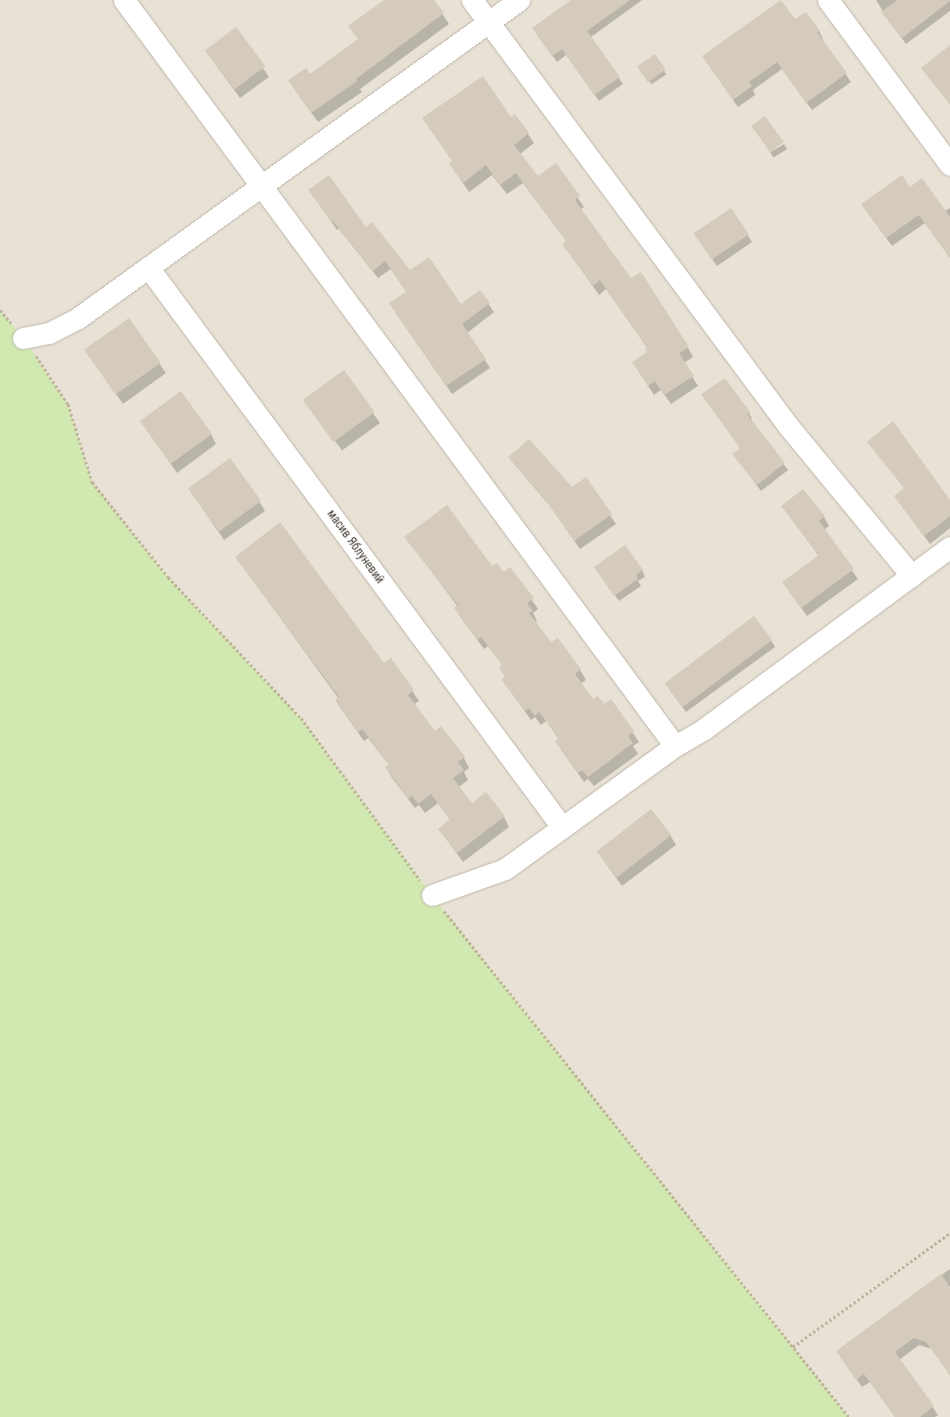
<!DOCTYPE html>
<meta charset="utf-8">
<style>
body{margin:0}
#map{position:relative;width:950px;height:1417px;overflow:hidden;background:#f4efe7;font-family:"Roboto Condensed",sans-serif}
div>[style]{position:absolute}
[style*='--x']{left:calc(var(--x)*1px);top:calc(var(--y)*1px);width:calc(var(--w)*1px);rotate:calc(var(--a)*1deg)}
.residential>*{inset:0;background:#e8e1d5}
.green>*{inset:0;background:#d1e8b0}
.shadow>*{inset:0;background:#0003;transform-origin:0 0}
.building>*{inset:0;background:#d5cbbd;transform-origin:0 0}
.path>*{height:3px;margin-top:-1.5px;transform-origin:0;background:repeating-linear-gradient(90deg,#c1b29b 0 2.5px,transparent 0 5px)}
.roads{filter:drop-shadow(0 0 1px #bfb7aa) drop-shadow(0 0 1px #bfb7aa)}
.minor>*{height:21px;margin:-10.5px;padding:0 10.5px;transform-origin:10.5px;border-radius:10.5px;background:#fff}
span{translate:-50% -50%;white-space:nowrap;text-align:center;line-height:1.15;-webkit-text-stroke:4.5px #fff;paint-order:stroke}
.street-label{font-size:12px;color:#474036}
</style>
<div id="map">
<div class="residential">
<div style="clip-path:polygon(0 0,950px 0,950px 1417px,849px 1417px,432px 895px,301px 718px,168px 577px,92px 482px,82px 452px,23px 338px,0 310px)"></div>
</div>
<div class="green">
<div style="clip-path:polygon(0 310px,23px 338px,68px 404px,92px 482px,168px 577px,301px 718px,432px 895px,849px 1417px,0 1417px)"></div>
</div>
<div class="shadow">
<div style="clip-path:polygon(386px 0,433px 0,449px 24px,360px 89px,362px 92px,318px 122px,295px 90px,309px 75px,359px 40px,350px 26px)"></div>
<div style="clip-path:polygon(574px 0,642px 0,591px 37px,623px 84px,599px 101px,566px 55px,557px 62px,537px 35px)"></div>
<div style="clip-path:polygon(876px 0,950px 0,950px 11px,906px 44px,887px 18px)"></div>
<div style="clip-path:polygon(795px 21px,819px 31px,823px 39px,822px 40px,851px 82px,812px 110px,782px 69px,753px 90px,755px 95px,738px 107px,703px 57px)"></div>
<div style="clip-path:polygon(236px 29px,269px 77px,240px 98px,212px 60px)"></div>
<div style="left:654px;top:56px;width:22px;height:18px;rotate:56deg"></div>
<div style="clip-path:polygon(510px 119px,528px 134px,534px 143px,520px 154px,538px 178px,555px 165px,584px 207px,580px 210px,630px 280px,688px 348px,693px 357px,684px 363px,698px 386px,671px 404px,661px 390px,654px 395px,639px 372px,648px 349px,606px 289px,599px 295px,570px 254px,567px 242px,523px 183px,507px 194px,492px 175px,469px 192px,450px 164px)"></div>
<div style="left:784px;top:144px;width:6px;height:16px;rotate:59deg"></div>
<div style="clip-path:polygon(910px 188px,945px 211px,950px 208px,950px 258px,925px 223px,892px 246px,868px 213px)"></div>
<div style="clip-path:polygon(315px 198px,366px 228px,410px 272px,460px 306px,480px 292px,494px 312px,467px 333px,490px 368px,452px 394px,395px 312px,407px 293px,391px 269px,378px 278px,339px 229px,337px 230px)"></div>
<div style="clip-path:polygon(731px 210px,752px 242px,717px 266px,699px 240px)"></div>
<div style="clip-path:polygon(128px 319px,166px 373px,123px 404px,92px 360px)"></div>
<div style="left:343px;top:372px;width:63px;height:47px;rotate:54deg"></div>
<div style="clip-path:polygon(703px 395px,749px 413px,752px 419px,751px 420px,788px 470px,761px 491px,738px 460px,741px 449px)"></div>
<div style="clip-path:polygon(141px 421px,211px 434px,216px 444px,177px 473px)"></div>
<div style="clip-path:polygon(869px 442px,950px 501px,950px 528px,930px 544px,901px 505px,905px 489px)"></div>
<div style="clip-path:polygon(509px 458px,572px 489px,586px 479px,616px 524px,580px 549px,551px 507px)"></div>
<div style="clip-path:polygon(189px 489px,259px 501px,265px 511px,224px 540px)"></div>
<div style="clip-path:polygon(782px 506px,824px 517px,829px 526px,824px 530px,858px 579px,807px 616px,789px 591px,819px 556px)"></div>
<div style="clip-path:polygon(406px 537px,504px 573px,510px 568px,538px 609px,533px 613px,537px 621px,535px 623px,551px 644px,580px 670px,586px 680px,580px 684px,593px 701px,604px 706px,611px 701px,639px 742px,633px 746px,638px 754px,594px 786px,588px 779px,584px 782px,562px 751px,556px 741px,559px 739px,546px 721px,541px 725px,535px 717px,531px 720px,509px 689px,503px 680px,506px 678px,500px 668px,503px 666px,488px 646px,484px 649px,461px 618px,456px 609px,458px 607px)"></div>
<div style="clip-path:polygon(236px 557px,384px 665px,391px 660px,419px 701px,413px 705px,435px 733px,464px 758px,469px 768px,464px 772px,468px 780px,459px 787px,472px 805px,504px 817px,509px 827px,463px 862px,439px 829px,451px 821px,438px 803px,425px 813px,419px 805px,415px 808px,392px 778px,387px 768px,390px 766px,368px 738px,364px 741px,342px 710px,336px 701px,339px 699px)"></div>
<div style="clip-path:polygon(642px 570px,645px 577px,638px 581px,641px 586px,619px 601px,600px 574px)"></div>
<div style="clip-path:polygon(771px 640px,775px 647px,686px 712px,669px 689px)"></div>
<div style="clip-path:polygon(670px 835px,676px 845px,622px 886px,597px 851px)"></div>
<div style="clip-path:polygon(950px 1269px,950px 1375px,932px 1349px,919px 1345px,899px 1360px,938px 1415px,935px 1417px,895px 1417px,870px 1382px,862px 1387px,837px 1351px)"></div>
</div>
<div class="building">
<div style="clip-path:polygon(384px 0,434px 0,444px 13px,356px 79px,357px 81px,311px 113px,288px 80px,306px 68px,310px 74px,358px 39px,348px 26px)"></div>
<div style="clip-path:polygon(571px 0,630px 0,587px 31px,620px 77px,594px 95px,562px 49px,552px 56px,532px 28px)"></div>
<div style="clip-path:polygon(781px 0,795px 19px,806px 12px,820px 31px,817px 32px,847px 73px,806px 103px,777px 62px,749px 82px,752px 86px,733px 100px,702px 56px)"></div>
<div style="clip-path:polygon(897px 0,950px 0,950px 1px,902px 38px,881px 12px)"></div>
<div style="left:236px;top:27px;width:49px;height:39px;rotate:53deg"></div>
<div style="clip-path:polygon(950px 45px,950px 105px,921px 68px)"></div>
<div style="left:655px;top:54px;width:19px;height:22px;rotate:55deg"></div>
<div style="clip-path:polygon(483px 76px,511px 117px,515px 114px,529px 133px,514px 145px,538px 176px,556px 163px,580px 196px,575px 200px,631px 278px,641px 272px,689px 347px,679px 353px,694px 376px,664px 395px,655px 381px,648px 386px,632px 362px,647px 352px,645px 350px,647px 348px,600px 280px,593px 286px,562px 244px,566px 241px,516px 173px,500px 185px,486px 165px,463px 183px,449px 164px,452px 161px,422px 118px)"></div>
<div style="left:765px;top:116px;width:32px;height:17px;rotate:54deg"></div>
<div style="clip-path:polygon(329px 175px,366px 227px,372px 222px,410px 270px,429px 257px,461px 304px,480px 290px,490px 303px,462px 324px,486px 359px,446px 386px,389px 303px,406px 292px,385px 261px,373px 271px,333px 221px,332px 222px,308px 190px)"></div>
<div style="clip-path:polygon(902px 175px,910px 187px,922px 178px,950px 217px,950px 258px,919px 215px,886px 238px,861px 204px)"></div>
<div style="left:731px;top:208px;width:32px;height:45px;rotate:56deg"></div>
<div style="left:129px;top:318px;width:55px;height:55px;rotate:55deg"></div>
<div style="left:344px;top:370px;width:52px;height:51px;rotate:54deg"></div>
<div style="clip-path:polygon(725px 378px,750px 412px,747px 414px,785px 463px,757px 485px,732px 454px,740px 448px,701px 394px)"></div>
<div style="left:181px;top:391px;width:53px;height:51px;rotate:54deg"></div>
<div style="clip-path:polygon(893px 421px,950px 500px,950px 516px,924px 536px,894px 496px,904px 488px,867px 442px)"></div>
<div style="clip-path:polygon(529px 439px,572px 487px,586px 477px,612px 514px,574px 541px,544px 498px,508px 457px)"></div>
<div style="left:230px;top:458px;width:53px;height:52px;rotate:54deg"></div>
<div style="clip-path:polygon(803px 489px,825px 516px,819px 521px,854px 569px,801px 608px,782px 582px,819px 555px,781px 506px)"></div>
<div style="clip-path:polygon(447px 505px,492px 566px,497px 563px,504px 572px,510px 567px,534px 598px,527px 603px,533px 611px,529px 613px,551px 642px,558px 638px,581px 669px,575px 674px,593px 699px,598px 696px,604px 704px,611px 699px,634px 731px,628px 736px,633px 743px,588px 777px,582px 770px,578px 773px,555px 741px,559px 738px,539px 712px,535px 716px,529px 708px,525px 711px,501px 679px,506px 677px,499px 667px,502px 665px,481px 637px,477px 640px,454px 608px,458px 605px,404px 537px)"></div>
<div style="clip-path:polygon(280px 522px,384px 663px,391px 658px,414px 690px,408px 695px,435px 731px,441px 726px,465px 757px,458px 762px,464px 770px,453px 778px,472px 803px,486px 792px,505px 816px,457px 853px,438px 829px,450px 819px,431px 794px,418px 804px,412px 796px,408px 799px,385px 767px,389px 765px,362px 729px,358px 732px,335px 700px,339px 697px,235px 557px)"></div>
<div style="clip-path:polygon(625px 545px,643px 570px,636px 575px,638px 579px,614px 596px,594px 567px)"></div>
<div style="left:754px;top:616px;width:30px;height:112px;rotate:53deg"></div>
<div style="left:651px;top:809px;width:33px;height:69px;rotate:52deg"></div>
<div style="clip-path:polygon(941px 1274px,950px 1287px,950px 1375px,926px 1342px,914px 1338px,895px 1352px,934px 1406px,920px 1417px,895px 1417px,864px 1374px,856px 1380px,836px 1351px)"></div>
</div>
<div class="path">
<div style="--x:0;--y:310;--w:17;--a:50"></div>
<div style="--x:36;--y:356;--w:58;--a:56.3"></div>
<div style="--x:68;--y:404;--w:82;--a:72.9"></div>
<div style="--x:92;--y:482;--w:122;--a:51.3"></div>
<div style="--x:168;--y:577;--w:194;--a:46.7"></div>
<div style="--x:301;--y:718;--w:201;--a:53.7"></div>
<div style="--x:444;--y:911;--w:648;--a:51.33"></div>
<div style="--x:793;--y:1347;--w:194;--a:-36"></div>
</div>
<div class="roads">
<div class="minor">
<div style="--x:124;--y:0;--w:927;--a:53.55"></div>
<div style="--x:472;--y:0;--w:532;--a:53.41"></div>
<div style="--x:789;--y:427;--w:193;--a:50.5"></div>
<div style="--x:828;--y:0;--w:205;--a:53.5"></div>
<div style="--x:148;--y:267;--w:696;--a:53.53"></div>
<div style="--x:23;--y:338;--w:26;--a:-11"></div>
<div style="--x:49;--y:333;--w:33;--a:-27"></div>
<div style="--x:78;--y:318;--w:544;--a:-35.79"></div>
<div style="--x:432;--y:895;--w:77;--a:-19.6"></div>
<div style="--x:505;--y:869;--w:210;--a:-35.9"></div>
<div style="--x:675;--y:746;--w:34;--a:-30"></div>
<div style="--x:704;--y:729;--w:306;--a:-36.5"></div>
</div>
</div>
<div class="street-label">
<span style="left:355px;top:547px;rotate:54deg">масив Яблуневий</span>
</div>
</div>
